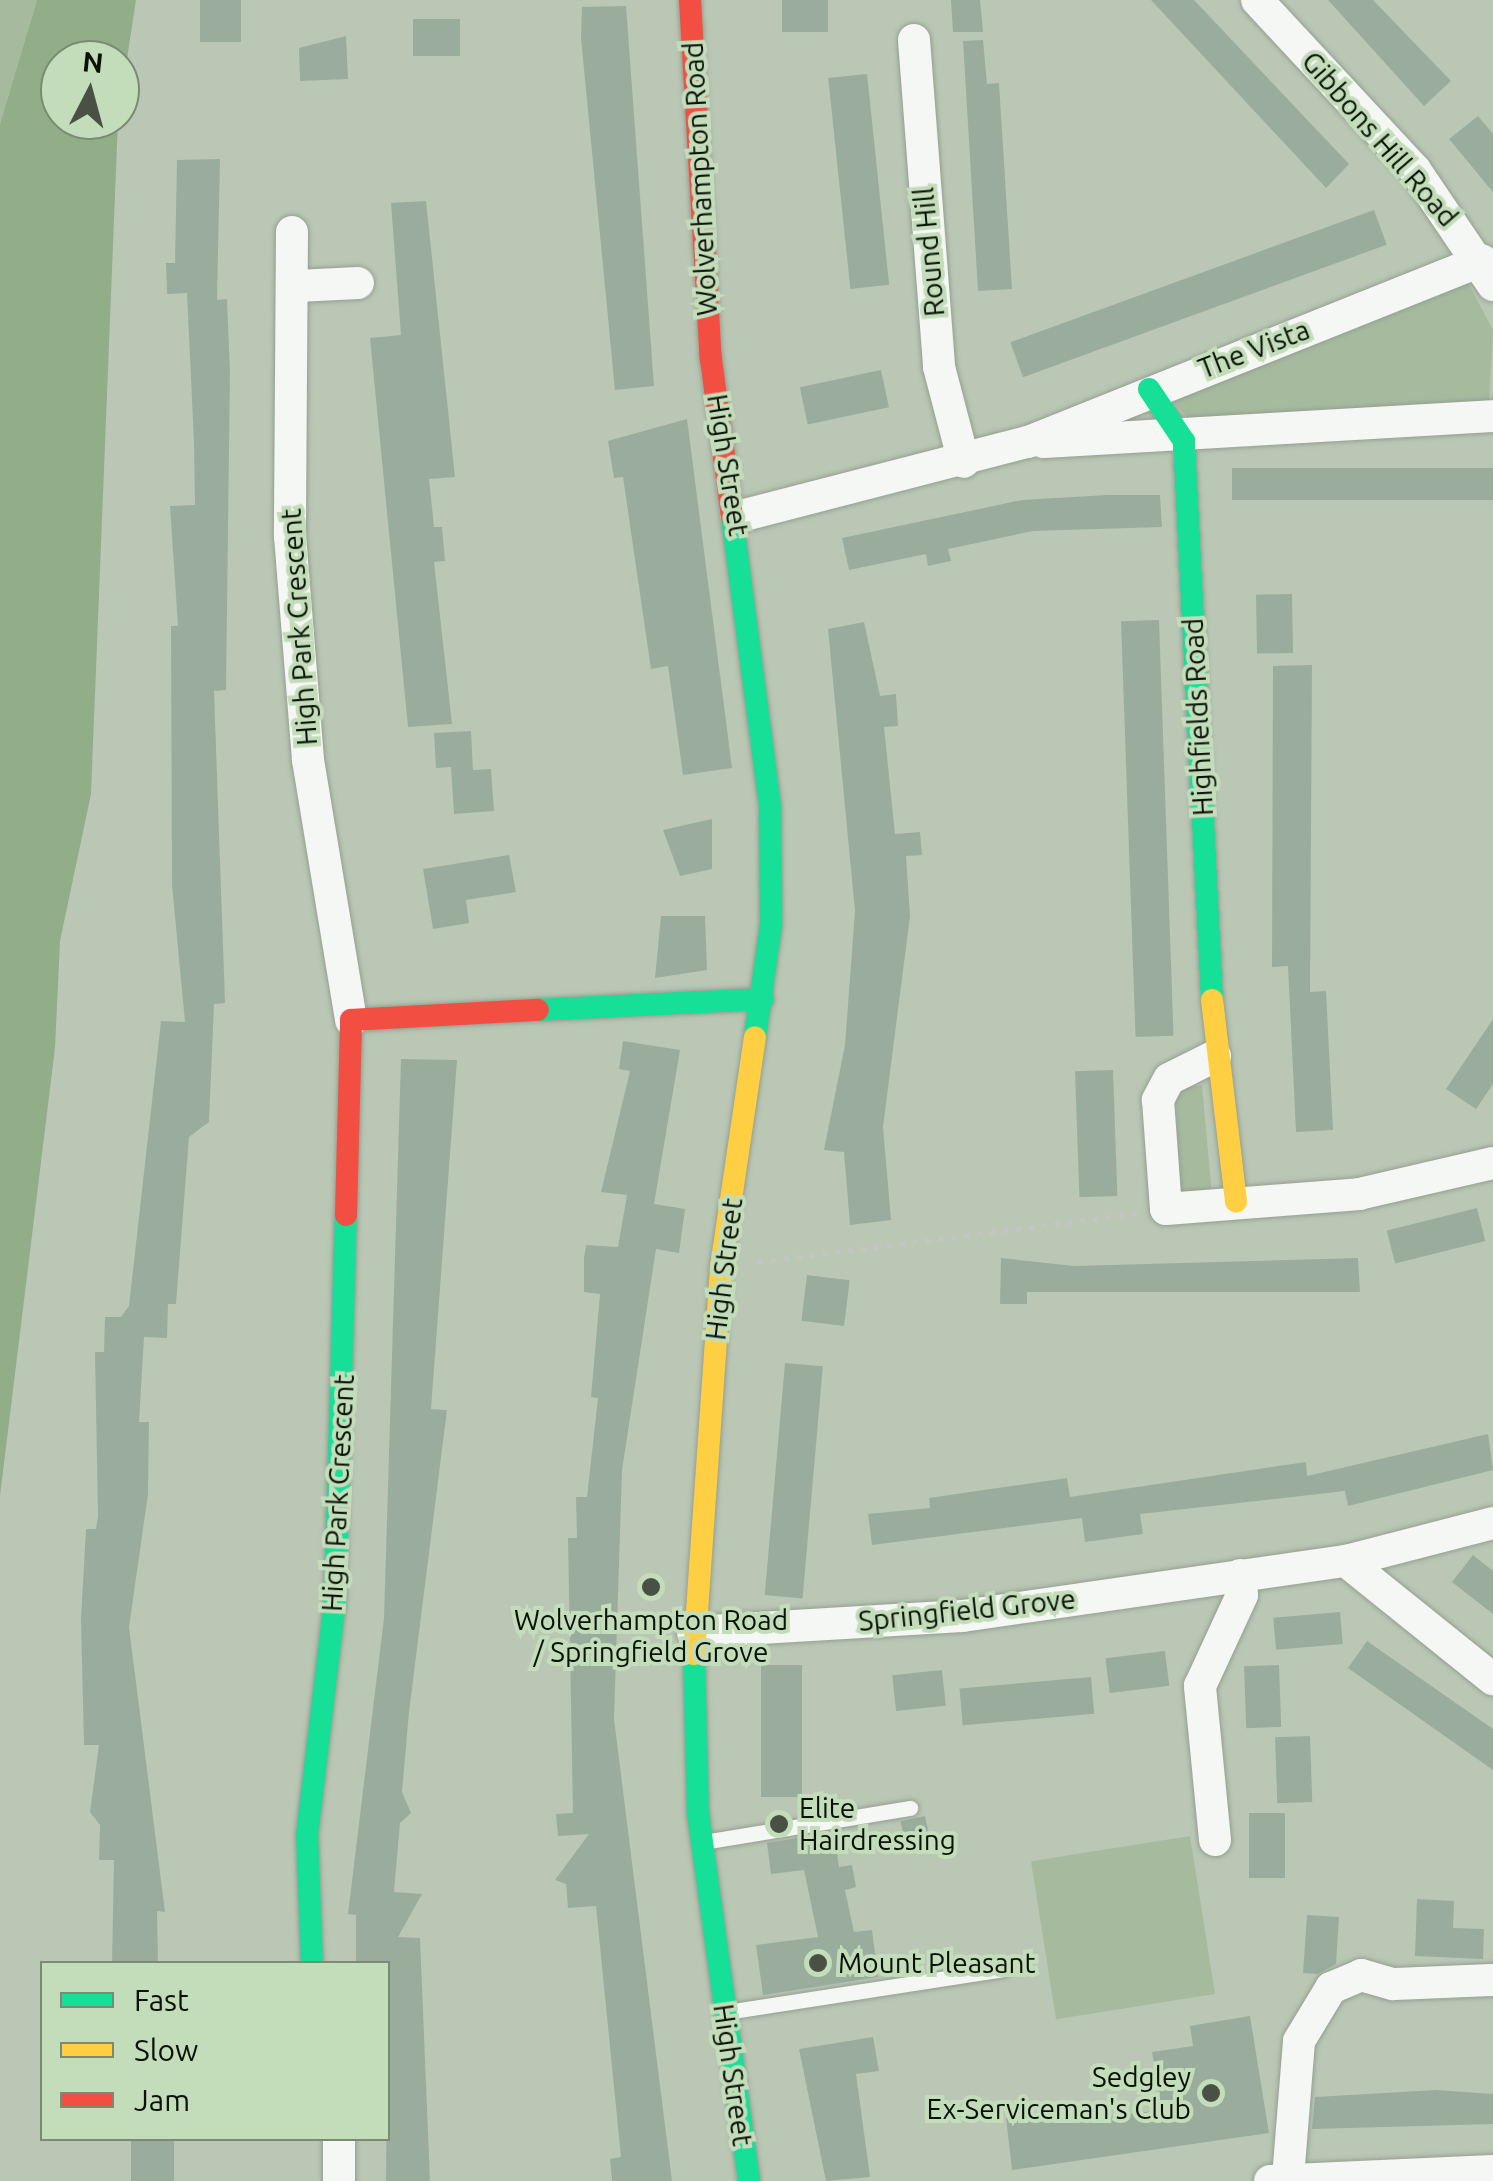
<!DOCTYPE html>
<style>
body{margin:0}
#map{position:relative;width:1493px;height:2181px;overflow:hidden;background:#bac7b5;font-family:Ubuntu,sans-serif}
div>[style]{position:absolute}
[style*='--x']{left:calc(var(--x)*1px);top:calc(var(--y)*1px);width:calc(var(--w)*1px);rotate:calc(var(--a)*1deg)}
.green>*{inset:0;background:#a6bb9e;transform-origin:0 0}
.forest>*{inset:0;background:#92ae88}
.building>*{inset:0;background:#9aad9d;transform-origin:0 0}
.path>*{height:5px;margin-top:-2.5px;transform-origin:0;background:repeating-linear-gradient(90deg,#c2c6c1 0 5px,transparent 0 13px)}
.roads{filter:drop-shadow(0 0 2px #959f91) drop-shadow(0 0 2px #959f91)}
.lane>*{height:15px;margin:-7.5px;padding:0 7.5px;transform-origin:7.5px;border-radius:7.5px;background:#f5f7f4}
.street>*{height:32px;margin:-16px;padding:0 16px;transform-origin:16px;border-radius:16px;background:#f5f7f4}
.fast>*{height:22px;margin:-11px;padding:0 11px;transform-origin:11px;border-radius:11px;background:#16e098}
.slow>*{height:22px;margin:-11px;padding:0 11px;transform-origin:11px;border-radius:11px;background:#ffcf43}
.jam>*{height:22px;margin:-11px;padding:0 11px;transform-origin:11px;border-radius:11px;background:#f24e42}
.dots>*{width:28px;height:28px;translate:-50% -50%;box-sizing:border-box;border:5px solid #c3dcba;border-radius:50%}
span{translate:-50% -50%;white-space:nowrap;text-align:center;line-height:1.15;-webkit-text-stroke:8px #c3dcba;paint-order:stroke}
.street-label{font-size:28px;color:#0a1207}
.poi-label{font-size:28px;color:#0a1207}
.left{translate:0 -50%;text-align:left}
.right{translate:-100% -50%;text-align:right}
.legend{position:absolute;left:40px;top:1961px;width:350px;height:180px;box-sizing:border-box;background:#c3dcba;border:2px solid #798b72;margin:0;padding:12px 18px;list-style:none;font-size:30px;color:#0a1207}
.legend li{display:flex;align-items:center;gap:20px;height:50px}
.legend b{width:50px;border:2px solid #798b72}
.north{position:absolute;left:40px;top:40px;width:100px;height:100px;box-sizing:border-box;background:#c3dcba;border:2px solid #798b72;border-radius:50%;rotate:6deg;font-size:28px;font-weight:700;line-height:40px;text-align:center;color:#0a1207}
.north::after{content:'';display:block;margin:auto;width:35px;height:45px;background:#485144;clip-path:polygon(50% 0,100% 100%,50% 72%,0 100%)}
</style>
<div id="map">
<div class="green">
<div style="clip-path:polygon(0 0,37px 0,0 124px)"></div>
<div style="clip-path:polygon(1467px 281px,1493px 330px,1489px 405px,1192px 424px,1167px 392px)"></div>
<div style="clip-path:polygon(1202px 1085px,1212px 1196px,1180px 1198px,1176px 1089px)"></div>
<div style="left:1190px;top:1836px;width:160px;height:161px;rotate:81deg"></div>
</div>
<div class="forest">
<div style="clip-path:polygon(37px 0,136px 0,120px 104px,120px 60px,60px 60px,60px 120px,118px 120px,91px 794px,60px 941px,55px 1048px,0 1496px,0 124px)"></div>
</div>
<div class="building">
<div style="left:200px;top:0;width:41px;height:42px"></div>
<div style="left:782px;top:0;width:46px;height:32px"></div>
<div style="clip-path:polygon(951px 0,980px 0,983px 32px,953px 32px)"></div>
<div style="clip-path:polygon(1151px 0,1194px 0,1349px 164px,1326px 188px)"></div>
<div style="clip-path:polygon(1328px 0,1373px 0,1451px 81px,1424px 106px)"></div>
<div style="clip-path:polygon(626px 6px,654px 386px,615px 390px,581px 38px,582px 7px)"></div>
<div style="left:460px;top:19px;width:37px;height:47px;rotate:90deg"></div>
<div style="clip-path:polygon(346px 36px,348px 79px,300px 81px,299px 48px)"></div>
<div style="clip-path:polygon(983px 40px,987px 84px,999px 83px,1012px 289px,978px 291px,963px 41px)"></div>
<div style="left:867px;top:74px;width:212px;height:39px;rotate:84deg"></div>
<div style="clip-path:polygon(1478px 116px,1493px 134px,1493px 192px,1449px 139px)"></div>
<div style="clip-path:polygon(220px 159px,217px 300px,227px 299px,230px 371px,226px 690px,214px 691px,225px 1003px,214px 1004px,209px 1122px,189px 1137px,176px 1304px,168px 1304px,167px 1338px,144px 1337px,139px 1422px,149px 1422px,148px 1494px,129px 1627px,165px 1912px,157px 1911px,158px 1962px,112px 1964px,114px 1860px,99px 1860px,100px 1825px,90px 1812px,99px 1745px,84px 1745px,81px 1619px,86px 1529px,96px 1529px,98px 1516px,95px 1352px,104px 1352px,105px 1317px,121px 1317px,129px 1306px,161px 1021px,185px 1022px,172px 885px,171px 626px,178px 626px,170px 506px,195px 505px,194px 443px,187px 293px,167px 294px,166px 263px,175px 263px,177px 160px)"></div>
<div style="clip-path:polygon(426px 201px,455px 477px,429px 479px,434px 527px,442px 527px,445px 561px,434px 562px,452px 724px,408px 727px,370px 338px,401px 335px,391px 203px)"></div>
<div style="left:1374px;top:210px;width:37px;height:387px;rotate:70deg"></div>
<div style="left:881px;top:370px;width:38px;height:83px;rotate:78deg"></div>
<div style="clip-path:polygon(687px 419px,732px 768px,683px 775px,668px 666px,651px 669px,623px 477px,614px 478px,608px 441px)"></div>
<div style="left:1493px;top:468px;width:32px;height:261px;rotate:90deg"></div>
<div style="clip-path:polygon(1107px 495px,1160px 495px,1162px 527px,1033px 531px,948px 549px,951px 561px,928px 566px,926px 554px,849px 570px,842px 538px,1022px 500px)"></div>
<div style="left:1292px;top:594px;width:59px;height:36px;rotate:89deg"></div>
<div style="left:1159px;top:620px;width:416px;height:38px;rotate:88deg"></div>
<div style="clip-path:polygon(864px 622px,880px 696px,896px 694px,898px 726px,884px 727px,895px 834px,920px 832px,922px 855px,906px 856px,910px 916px,883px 1127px,891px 1220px,850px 1225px,844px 1152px,824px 1150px,845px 1045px,855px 911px,828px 629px)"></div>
<div style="clip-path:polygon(1312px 665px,1310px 992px,1326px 991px,1333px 1130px,1296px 1132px,1288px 966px,1272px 967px,1273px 666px)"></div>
<div style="clip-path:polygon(471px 731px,473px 770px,491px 769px,494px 811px,454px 814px,451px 767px,436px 768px,434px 733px)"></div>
<div style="clip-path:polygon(712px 819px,712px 869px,680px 876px,663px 830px)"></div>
<div style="clip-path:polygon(509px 855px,516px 892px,466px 900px,469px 923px,433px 929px,423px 869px)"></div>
<div style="clip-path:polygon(661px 916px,705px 916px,707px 970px,655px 978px)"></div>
<div style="clip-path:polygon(1493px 1019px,1493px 1084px,1476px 1109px,1446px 1089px)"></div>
<div style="clip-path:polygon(623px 1041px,680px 1050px,654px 1204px,685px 1209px,679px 1253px,656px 1249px,622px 1470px,614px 1719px,672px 2181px,612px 2181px,610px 2159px,621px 2157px,596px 1906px,568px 1908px,566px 1884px,555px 1880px,589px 1834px,558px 1836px,556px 1814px,573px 1813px,568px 1538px,577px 1538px,576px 1497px,587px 1497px,598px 1398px,591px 1397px,600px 1294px,584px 1292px,584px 1258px,586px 1245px,618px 1247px,627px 1195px,601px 1192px,630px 1071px,619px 1069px)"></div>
<div style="clip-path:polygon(401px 1059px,457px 1060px,431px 1409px,447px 1410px,409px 1712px,402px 1792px,411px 1813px,400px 1823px,394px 1892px,422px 1894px,398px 1937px,420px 1938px,430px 2181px,386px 2181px,388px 1964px,356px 1964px,356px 1915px,348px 1914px,384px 1618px)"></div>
<div style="left:1113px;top:1070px;width:126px;height:38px;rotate:88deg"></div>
<div style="left:1477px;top:1208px;width:34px;height:93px;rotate:76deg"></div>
<div style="clip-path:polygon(1001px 1258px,1074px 1266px,1358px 1258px,1360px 1292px,1027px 1292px,1027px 1304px,1000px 1304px)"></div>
<div style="left:807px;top:1275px;width:43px;height:46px;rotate:7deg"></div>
<div style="left:785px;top:1363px;width:38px;height:233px;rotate:5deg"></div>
<div style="clip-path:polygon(1488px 1434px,1493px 1470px,1348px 1506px,1345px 1491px,1140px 1514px,1143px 1534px,1085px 1542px,1082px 1518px,872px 1545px,868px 1514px,930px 1508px,929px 1498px,1067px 1478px,1070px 1497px,1306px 1462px,1307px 1476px)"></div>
<div style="clip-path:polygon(1473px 1555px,1493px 1571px,1493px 1614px,1452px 1582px)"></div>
<div style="left:1340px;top:1612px;width:32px;height:67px;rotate:85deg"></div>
<div style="clip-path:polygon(1367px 1641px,1493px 1729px,1493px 1770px,1348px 1668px)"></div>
<div style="left:1165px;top:1651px;width:35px;height:60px;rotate:83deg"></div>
<div style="left:761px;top:1665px;width:41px;height:132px"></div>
<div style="left:1279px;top:1665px;width:62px;height:35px;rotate:88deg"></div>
<div style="left:942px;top:1670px;width:36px;height:50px;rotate:84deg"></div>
<div style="left:1091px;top:1677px;width:37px;height:132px;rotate:85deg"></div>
<div style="left:1310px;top:1736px;width:66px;height:35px;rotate:88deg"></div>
<div style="left:1249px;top:1813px;width:36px;height:65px"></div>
<div style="left:925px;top:1816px;width:25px;height:25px;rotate:78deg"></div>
<div style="clip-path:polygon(834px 1832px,839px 1867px,852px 1865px,856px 1887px,845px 1890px,854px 1932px,872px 1930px,878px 1977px,763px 1995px,756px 1945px,818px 1937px,804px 1870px,771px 1874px,767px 1843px)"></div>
<div style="clip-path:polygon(1417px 1899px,1454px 1901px,1453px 1928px,1484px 1929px,1483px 1959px,1415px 1956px)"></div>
<div style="clip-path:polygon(1307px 1915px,1339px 1917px,1336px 1964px,1318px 1974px,1303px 1973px)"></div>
<div style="clip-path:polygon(1250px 2016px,1269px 2133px,1012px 2170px,1006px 2118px,1065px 2109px,1066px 2122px,1162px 2110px,1152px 2052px,1193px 2046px,1190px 2026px)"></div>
<div style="clip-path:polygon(873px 2037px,879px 2071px,856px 2074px,870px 2177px,826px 2181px,799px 2049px)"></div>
<div style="clip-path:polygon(1436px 2090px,1493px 2094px,1493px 2124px,1312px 2129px,1315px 2097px)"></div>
<div style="left:131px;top:2138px;width:43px;height:43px"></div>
</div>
<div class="path">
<div style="--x:758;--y:1262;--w:384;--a:-7.3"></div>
</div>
<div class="roads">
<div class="lane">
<div style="--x:710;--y:1841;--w:203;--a:-9.4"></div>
<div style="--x:733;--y:2011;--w:273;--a:-8.8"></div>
</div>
<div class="street">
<div style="--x:1257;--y:0;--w:232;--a:47.1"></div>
<div style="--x:1415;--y:170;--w:139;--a:55.9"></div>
<div style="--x:914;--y:40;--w:328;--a:85.6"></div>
<div style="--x:939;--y:367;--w:98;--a:75.3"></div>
<div style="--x:292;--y:232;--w:304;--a:90.4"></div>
<div style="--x:290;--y:536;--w:225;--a:85.4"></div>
<div style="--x:308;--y:760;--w:264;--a:80.6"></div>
<div style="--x:297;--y:286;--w:61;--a:-2.8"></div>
<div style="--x:1043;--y:442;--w:451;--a:-3.3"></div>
<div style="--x:737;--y:517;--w:301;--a:-14.5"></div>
<div style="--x:1028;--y:442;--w:489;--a:-21.8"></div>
<div style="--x:1215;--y:1056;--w:51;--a:153.4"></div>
<div style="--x:1169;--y:1079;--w:24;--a:118"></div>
<div style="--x:1158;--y:1100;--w:109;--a:85.8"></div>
<div style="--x:1166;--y:1209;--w:194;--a:-4.4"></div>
<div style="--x:1359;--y:1194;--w:138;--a:-13"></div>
<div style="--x:1346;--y:1561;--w:189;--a:38.8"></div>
<div style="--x:693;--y:1632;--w:270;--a:-3.4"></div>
<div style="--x:963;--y:1616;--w:387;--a:-8.2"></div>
<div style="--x:1346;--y:1561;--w:152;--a:-14.5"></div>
<div style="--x:1215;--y:1840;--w:155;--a:-95.6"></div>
<div style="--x:1200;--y:1686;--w:100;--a:-65.2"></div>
<div style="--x:1242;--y:1595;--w:20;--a:-96"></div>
<div style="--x:339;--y:2138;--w:43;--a:90"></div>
<div style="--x:1288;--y:2178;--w:137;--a:-85.4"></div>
<div style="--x:1299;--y:2041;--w:62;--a:-58.9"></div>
<div style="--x:1331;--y:1988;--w:33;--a:-23"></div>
<div style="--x:1361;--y:1975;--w:33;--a:16"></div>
<div style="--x:1393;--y:1984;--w:100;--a:-2.3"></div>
<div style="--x:1270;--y:2181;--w:223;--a:-2.6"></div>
</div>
<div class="fast">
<div style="--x:1149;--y:389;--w:63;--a:56.1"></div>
<div style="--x:1184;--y:441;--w:560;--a:87.13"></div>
<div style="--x:732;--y:517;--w:292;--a:82.5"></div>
<div style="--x:770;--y:807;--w:118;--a:89.5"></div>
<div style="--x:771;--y:925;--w:113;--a:98.1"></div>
<div style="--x:538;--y:1010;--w:225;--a:-2.8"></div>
<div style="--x:694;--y:1654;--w:159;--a:88.6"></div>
<div style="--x:698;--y:1813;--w:372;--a:82.1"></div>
<div style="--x:312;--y:1964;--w:129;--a:-92.2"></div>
<div style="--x:307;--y:1835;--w:237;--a:-83.2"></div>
<div style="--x:335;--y:1600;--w:385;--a:-88.4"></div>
</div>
<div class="slow">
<div style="--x:1212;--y:1000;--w:203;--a:83.2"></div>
<div style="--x:694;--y:1654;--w:388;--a:-86"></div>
<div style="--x:721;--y:1267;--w:232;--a:-81.6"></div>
</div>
<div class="jam">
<div style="--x:690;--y:0;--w:360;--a:86.7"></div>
<div style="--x:711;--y:359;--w:159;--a:82.4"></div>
<div style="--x:346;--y:1215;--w:195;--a:-88.5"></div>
<div style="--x:351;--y:1020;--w:187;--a:-3.1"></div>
</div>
</div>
<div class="dots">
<div style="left:651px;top:1587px;background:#485144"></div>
<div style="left:779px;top:1824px;background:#485144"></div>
<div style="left:818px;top:1963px;background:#485144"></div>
<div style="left:1211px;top:2093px;background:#485144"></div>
</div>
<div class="street-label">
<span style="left:1380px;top:139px;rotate:49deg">Gibbons Hill Road</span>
<span style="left:700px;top:179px;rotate:-93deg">Wolverhampton Road</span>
<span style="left:929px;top:252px;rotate:-95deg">Round Hill</span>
<span style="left:1254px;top:349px;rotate:-21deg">The Vista</span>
<span style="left:728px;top:465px;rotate:81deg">High Street</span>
<span style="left:299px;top:627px;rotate:-94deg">High Park Crescent</span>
<span style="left:1198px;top:717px;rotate:-93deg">Highfields Road</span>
<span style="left:724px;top:1269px;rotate:-83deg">High Street</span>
<span style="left:338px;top:1493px;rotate:-87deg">High Park Crescent</span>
<span style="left:967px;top:1610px;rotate:-6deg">Springfield Grove</span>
<span style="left:733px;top:2075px;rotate:82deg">High Street</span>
</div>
<div class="poi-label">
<span style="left:651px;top:1636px">Wolverhampton Road<br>/ Springfield Grove</span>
<span class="left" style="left:799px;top:1824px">Elite<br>Hairdressing</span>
<span class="left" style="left:838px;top:1963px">Mount Pleasant</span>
<span class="right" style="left:1191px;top:2093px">Sedgley<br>Ex-Serviceman's Club</span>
</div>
<ul class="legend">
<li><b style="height:12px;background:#16e098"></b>Fast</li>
<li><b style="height:12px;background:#ffcf43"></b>Slow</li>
<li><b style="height:12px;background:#f24e42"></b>Jam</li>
</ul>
<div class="north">N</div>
</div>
